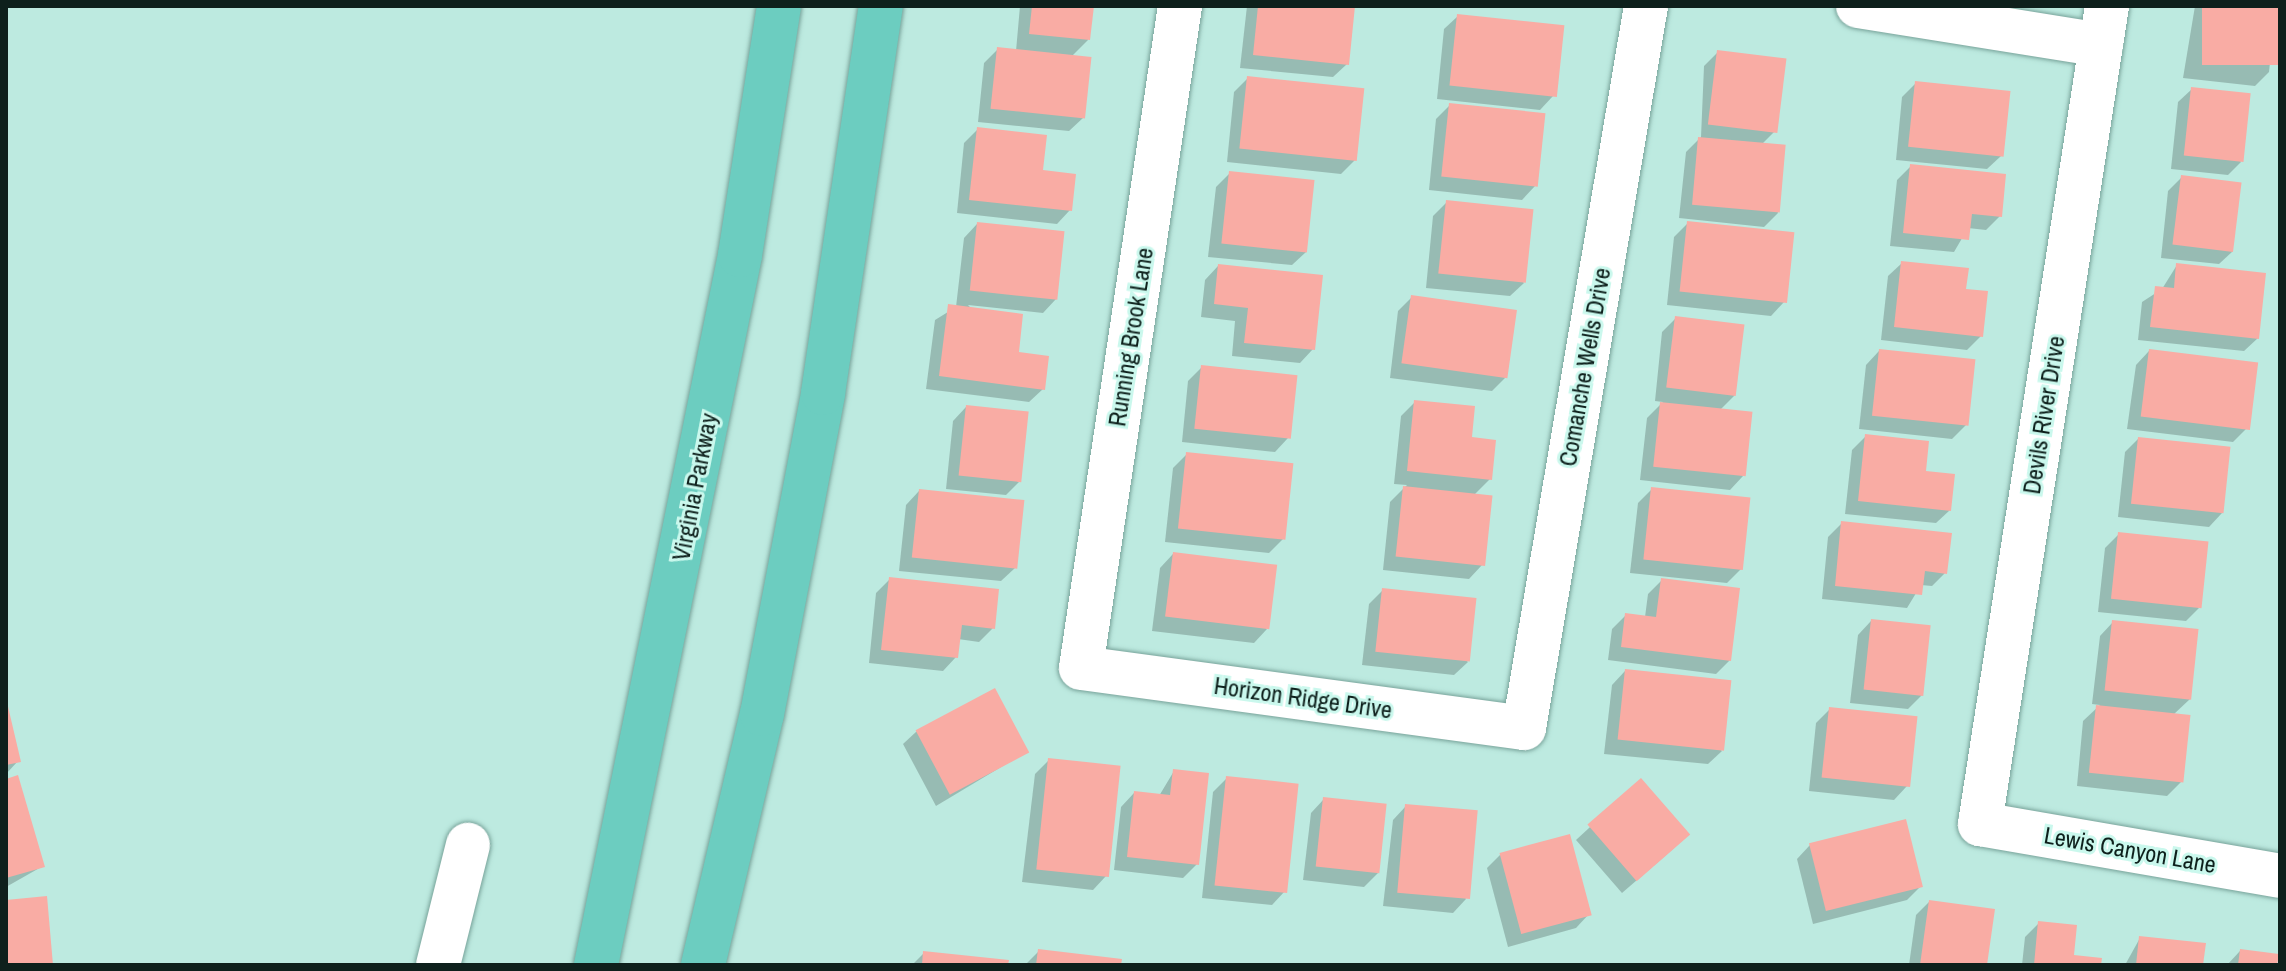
<!DOCTYPE html>
<style>
body{margin:0}
#map{position:relative;width:2286px;height:971px;overflow:hidden;background:#bdeae0;font-family:"Archivo Narrow",sans-serif}
div>[style]{position:absolute}
[style*='--x']{left:calc(var(--x)*1px);top:calc(var(--y)*1px);width:calc(var(--w)*1px);rotate:calc(var(--a)*1deg)}
.shadow>*{inset:0;background:#0003}
.building>*{inset:0;background:#f9aca4;transform-origin:0 0}
.roads{filter:drop-shadow(0 0 2px #78a39a) drop-shadow(0 0 2px #78a39a)}
.minor>*{height:44px;margin:-22px;padding:0 22px;transform-origin:22px;border-radius:22px;background:#fff}
.major>*{height:44px;margin:-22px;padding:0 22px;transform-origin:22px;border-radius:22px;background:#6ccdc0}
span{translate:-50% -50%;white-space:nowrap;text-align:center;line-height:1.15;-webkit-text-stroke:6px #caf8ed;paint-order:stroke}
.street-label{font-size:24px;color:#0e201c}
.frame{position:absolute;inset:0;border:8px solid #0e201c;pointer-events:none}
</style>
<div id="map">
<div class="shadow">
<div style="clip-path:polygon(1020px 6px,1092px 6px,1088px 40px,1071px 57px,1083px 118px,1069px 131px,978px 122px,984px 63px,998px 49px,1016px 51px)"></div>
<div style="clip-path:polygon(1247px 6px,1353px 6px,1347px 64px,1333px 77px,1240px 68px)"></div>
<div style="clip-path:polygon(2195px 6px,2276px 6px,2269px 72px,2255px 86px,2183px 78px)"></div>
<div style="clip-path:polygon(1458px 16px,1553px 96px,1540px 110px,1437px 99px,1444px 29px)"></div>
<div style="clip-path:polygon(1718px 52px,1775px 131px,1761px 145px,1778px 213px,1764px 227px,1679px 218px,1686px 152px,1701px 137px,1704px 66px)"></div>
<div style="clip-path:polygon(1248px 78px,1355px 160px,1341px 174px,1227px 162px,1234px 92px)"></div>
<div style="clip-path:polygon(1916px 83px,2001px 156px,1987px 169px,1896px 160px,1902px 97px)"></div>
<div style="clip-path:polygon(2192px 89px,2241px 162px,2228px 175px,2171px 169px,2178px 102px)"></div>
<div style="clip-path:polygon(1450px 105px,1535px 186px,1522px 200px,1429px 190px,1436px 119px)"></div>
<div style="clip-path:polygon(978px 129px,1041px 172px,1070px 210px,1057px 224px,957px 213px,964px 143px)"></div>
<div style="clip-path:polygon(1911px 166px,2000px 216px,1986px 230px,1968px 228px,1954px 252px,1890px 246px,1897px 180px)"></div>
<div style="clip-path:polygon(1230px 173px,1306px 252px,1292px 265px,1208px 257px,1216px 187px)"></div>
<div style="clip-path:polygon(2182px 177px,2233px 251px,2219px 264px,2161px 258px,2168px 191px)"></div>
<div style="clip-path:polygon(1447px 202px,1524px 283px,1510px 296px,1426px 288px,1433px 216px)"></div>
<div style="clip-path:polygon(1688px 223px,1784px 302px,1771px 316px,1667px 305px,1674px 237px)"></div>
<div style="clip-path:polygon(977px 224px,1056px 299px,1043px 313px,968px 305px,1043px 389px,1029px 402px,926px 389px,935px 320px,956px 307px,964px 238px)"></div>
<div style="clip-path:polygon(1902px 263px,1964px 290px,1981px 336px,1967px 350px,1881px 340px,1888px 276px)"></div>
<div style="clip-path:polygon(2177px 265px,2258px 338px,2244px 351px,2138px 340px,2142px 302px,2162px 289px)"></div>
<div style="clip-path:polygon(1218px 266px,1313px 349px,1300px 363px,1232px 356px,1235px 321px,1201px 317px,1205px 280px)"></div>
<div style="clip-path:polygon(1412px 297px,1506px 377px,1492px 391px,1390px 378px,1398px 311px)"></div>
<div style="clip-path:polygon(1675px 319px,1735px 395px,1719px 411px,1743px 476px,1730px 490px,1640px 480px,1647px 418px,1663px 402px,1655px 401px,1662px 332px)"></div>
<div style="clip-path:polygon(1879px 351px,1966px 425px,1952px 439px,1859px 429px,1866px 365px)"></div>
<div style="clip-path:polygon(2149px 351px,2247px 428px,2233px 442px,2127px 429px,2136px 365px)"></div>
<div style="clip-path:polygon(1202px 367px,1288px 438px,1275px 452px,1182px 442px,1188px 381px)"></div>
<div style="clip-path:polygon(1415px 402px,1469px 439px,1490px 479px,1473px 496px,1482px 565px,1469px 579px,1383px 570px,1390px 502px,1407px 485px,1394px 484px,1401px 416px)"></div>
<div style="clip-path:polygon(966px 407px,1019px 482px,1006px 495px,946px 489px,953px 421px)"></div>
<div style="clip-path:polygon(1866px 436px,1924px 473px,1950px 510px,1936px 523px,1845px 514px,1852px 450px)"></div>
<div style="clip-path:polygon(2138px 439px,2222px 513px,2209px 527px,2118px 517px,2125px 452px)"></div>
<div style="clip-path:polygon(1187px 454px,1283px 539px,1269px 553px,1165px 542px,1173px 468px)"></div>
<div style="clip-path:polygon(1652px 489px,1741px 569px,1727px 583px,1630px 573px,1638px 503px)"></div>
<div style="clip-path:polygon(919px 491px,1015px 568px,1001px 581px,899px 571px,906px 505px)"></div>
<div style="clip-path:polygon(1842px 523px,1945px 573px,1932px 586px,1921px 585px,1907px 608px,1822px 599px,1828px 537px)"></div>
<div style="clip-path:polygon(2119px 534px,2199px 608px,2186px 621px,2098px 612px,2105px 548px)"></div>
<div style="clip-path:polygon(1173px 554px,1267px 629px,1254px 643px,1152px 631px,1160px 568px)"></div>
<div style="clip-path:polygon(890px 579px,993px 628px,979px 642px,958px 639px,956px 657px,943px 671px,869px 663px,876px 593px)"></div>
<div style="clip-path:polygon(1662px 580px,1730px 660px,1716px 674px,1608px 660px,1612px 629px,1626px 615px,1645px 617px,1648px 594px)"></div>
<div style="clip-path:polygon(1383px 590px,1468px 662px,1454px 675px,1362px 665px,1369px 604px)"></div>
<div style="clip-path:polygon(1871px 621px,1922px 695px,1908px 709px,1850px 703px,1858px 635px)"></div>
<div style="clip-path:polygon(2113px 622px,2190px 699px,2173px 715px,2181px 782px,2167px 796px,2077px 786px,2083px 721px,2100px 705px,2092px 704px,2100px 636px)"></div>
<div style="clip-path:polygon(1625px 671px,1722px 751px,1708px 764px,1604px 754px,1612px 685px)"></div>
<div style="clip-path:polygon(6px 701px,18px 761px,6px 774px)"></div>
<div style="clip-path:polygon(1830px 709px,1907px 786px,1894px 800px,1809px 791px,1816px 723px)"></div>
<div style="clip-path:polygon(917px 731px,1026px 752px,936px 806px,903px 744px)"></div>
<div style="clip-path:polygon(1049px 760px,1106px 876px,1093px 890px,1022px 882px,1035px 774px)"></div>
<div style="clip-path:polygon(1174px 771px,1197px 864px,1183px 878px,1114px 870px,1121px 807px,1134px 793px,1159px 796px)"></div>
<div style="clip-path:polygon(1227px 778px,1285px 891px,1272px 905px,1202px 898px,1213px 792px)"></div>
<div style="clip-path:polygon(6px 781px,43px 866px,6px 887px)"></div>
<div style="clip-path:polygon(1640px 781px,1674px 848px,1622px 893px,1576px 840px)"></div>
<div style="clip-path:polygon(1324px 799px,1378px 873px,1364px 887px,1303px 880px,1311px 813px)"></div>
<div style="clip-path:polygon(1406px 806px,1466px 899px,1453px 913px,1383px 906px,1393px 820px)"></div>
<div style="clip-path:polygon(1810px 845px,1920px 887px,1907px 900px,1813px 924px,1797px 859px)"></div>
<div style="clip-path:polygon(1501px 854px,1589px 914px,1576px 928px,1508px 947px,1487px 868px)"></div>
<div style="clip-path:polygon(1929px 902px,1985px 965px,1909px 965px,1916px 915px)"></div>
<div style="clip-path:polygon(2039px 923px,2071px 956px,2099px 965px,2022px 965px,2025px 937px)"></div>
<div style="clip-path:polygon(2140px 938px,2201px 965px,2125px 965px)"></div>
<div style="clip-path:polygon(1039px 951px,1119px 965px,1025px 965px)"></div>
<div style="clip-path:polygon(2240px 951px,2275px 965px,2227px 965px)"></div>
<div style="clip-path:polygon(924px 953px,1006px 965px,912px 965px)"></div>
</div>
<div class="building">
<div style="clip-path:polygon(1032px 6px,1094px 6px,1090px 40px,1029px 34px)"></div>
<div style="clip-path:polygon(1258px 6px,1355px 6px,1349px 65px,1253px 55px)"></div>
<div style="left:2202px;top:6px;width:76px;height:59px"></div>
<div style="left:1457px;top:14px;width:108px;height:72px;rotate:6deg"></div>
<div style="left:997px;top:47px;width:95px;height:62px;rotate:6deg"></div>
<div style="left:1717px;top:50px;width:70px;height:75px;rotate:7deg"></div>
<div style="left:1247px;top:76px;width:118px;height:73px;rotate:6deg"></div>
<div style="left:1915px;top:81px;width:96px;height:66px;rotate:6deg"></div>
<div style="left:2191px;top:87px;width:60px;height:69px;rotate:6deg"></div>
<div style="left:1449px;top:103px;width:97px;height:74px;rotate:6deg"></div>
<div style="clip-path:polygon(977px 127px,1047px 135px,1043px 170px,1076px 174px,1072px 211px,969px 200px)"></div>
<div style="left:1698px;top:137px;width:88px;height:68px;rotate:5deg"></div>
<div style="clip-path:polygon(1910px 164px,2006px 174px,2002px 217px,1972px 214px,1969px 240px,1903px 233px)"></div>
<div style="left:1229px;top:171px;width:86px;height:73px;rotate:6deg"></div>
<div style="left:2181px;top:175px;width:61px;height:70px;rotate:7deg"></div>
<div style="left:1446px;top:200px;width:88px;height:74px;rotate:6deg"></div>
<div style="left:1687px;top:221px;width:108px;height:71px;rotate:6deg"></div>
<div style="left:977px;top:222px;width:88px;height:69px;rotate:6deg"></div>
<div style="clip-path:polygon(1901px 261px,1969px 268px,1966px 289px,1988px 291px,1983px 337px,1894px 327px)"></div>
<div style="clip-path:polygon(2176px 263px,2266px 273px,2259px 339px,2150px 327px,2155px 286px,2174px 288px)"></div>
<div style="clip-path:polygon(1218px 264px,1323px 275px,1315px 350px,1244px 343px,1248px 308px,1214px 304px)"></div>
<div style="left:1411px;top:295px;width:107px;height:69px;rotate:8deg"></div>
<div style="clip-path:polygon(948px 304px,1023px 314px,1019px 352px,1049px 356px,1045px 390px,939px 376px)"></div>
<div style="left:1675px;top:316px;width:70px;height:72px;rotate:7deg"></div>
<div style="left:1879px;top:349px;width:97px;height:67px;rotate:6deg"></div>
<div style="left:2149px;top:349px;width:110px;height:68px;rotate:7deg"></div>
<div style="left:1201px;top:365px;width:97px;height:64px;rotate:6deg"></div>
<div style="clip-path:polygon(1414px 400px,1475px 406px,1472px 437px,1496px 440px,1492px 480px,1407px 471px)"></div>
<div style="left:1660px;top:402px;width:93px;height:65px;rotate:6deg"></div>
<div style="left:966px;top:405px;width:63px;height:71px;rotate:6deg"></div>
<div style="clip-path:polygon(1865px 434px,1929px 441px,1926px 471px,1955px 474px,1951px 511px,1858px 501px)"></div>
<div style="left:2138px;top:437px;width:93px;height:67px;rotate:6deg"></div>
<div style="left:1186px;top:452px;width:108px;height:77px;rotate:6deg"></div>
<div style="left:1403px;top:486px;width:90px;height:71px;rotate:6deg"></div>
<div style="left:1651px;top:487px;width:100px;height:73px;rotate:6deg"></div>
<div style="left:919px;top:489px;width:106px;height:69px;rotate:6deg"></div>
<div style="clip-path:polygon(1841px 521px,1952px 533px,1947px 574px,1925px 571px,1922px 595px,1835px 586px)"></div>
<div style="left:2118px;top:532px;width:91px;height:67px;rotate:6deg"></div>
<div style="left:1173px;top:552px;width:105px;height:65px;rotate:7deg"></div>
<div style="clip-path:polygon(889px 577px,999px 589px,995px 629px,962px 625px,958px 658px,881px 650px)"></div>
<div style="clip-path:polygon(1661px 578px,1740px 588px,1731px 661px,1621px 647px,1625px 613px,1656px 617px)"></div>
<div style="left:1382px;top:588px;width:95px;height:64px;rotate:6deg"></div>
<div style="left:1871px;top:619px;width:60px;height:71px;rotate:6deg"></div>
<div style="left:2112px;top:620px;width:87px;height:71px;rotate:6deg"></div>
<div style="left:1625px;top:669px;width:107px;height:71px;rotate:6deg"></div>
<div style="left:995px;top:688px;width:73px;height:90px;rotate:62deg"></div>
<div style="clip-path:polygon(6px 698px,21px 762px,6px 765px)"></div>
<div style="left:2096px;top:705px;width:95px;height:68px;rotate:6deg"></div>
<div style="left:1829px;top:707px;width:89px;height:71px;rotate:6deg"></div>
<div style="left:1048px;top:758px;width:73px;height:112px;rotate:6deg"></div>
<div style="clip-path:polygon(1173px 769px,1209px 773px,1199px 865px,1127px 857px,1134px 791px,1170px 795px)"></div>
<div style="clip-path:polygon(18px 775px,45px 867px,6px 878px,6px 779px)"></div>
<div style="left:1226px;top:776px;width:73px;height:110px;rotate:6deg"></div>
<div style="left:1641px;top:778px;width:75px;height:71px;rotate:49deg"></div>
<div style="left:1323px;top:797px;width:64px;height:70px;rotate:6deg"></div>
<div style="left:1405px;top:804px;width:73px;height:89px;rotate:5deg"></div>
<div style="left:1906px;top:819px;width:70px;height:100px;rotate:76deg"></div>
<div style="left:1570px;top:834px;width:84px;height:73px;rotate:75deg"></div>
<div style="clip-path:polygon(47px 896px,53px 965px,6px 965px,6px 900px)"></div>
<div style="clip-path:polygon(1929px 900px,1995px 909px,1987px 965px,1920px 965px)"></div>
<div style="clip-path:polygon(2038px 921px,2077px 925px,2074px 955px,2102px 958px,2101px 965px,2034px 965px)"></div>
<div style="clip-path:polygon(2139px 936px,2206px 943px,2203px 965px,2136px 965px)"></div>
<div style="clip-path:polygon(1038px 949px,1122px 959px,1121px 965px,1036px 965px)"></div>
<div style="clip-path:polygon(2240px 949px,2279px 954px,2277px 965px,2238px 965px)"></div>
<div style="clip-path:polygon(923px 951px,1009px 960px,1008px 965px,922px 965px)"></div>
</div>
<div class="roads">
<div class="minor">
<div style="--x:1180;--y:6;--w:669;--a:98.51"></div>
<div style="--x:1081;--y:668;--w:447;--a:7.7"></div>
<div style="--x:1524;--y:728;--w:732;--a:-80.41"></div>
<div style="--x:1858;--y:6;--w:246;--a:9.1"></div>
<div style="--x:2107;--y:6;--w:828;--a:98.83"></div>
<div style="--x:1980;--y:824;--w:304;--a:9.8"></div>
<div style="--x:438;--y:965;--w:124;--a:-76"></div>
</div>
<div class="major">
<div style="--x:596;--y:965;--w:724;--a:-78.53"></div>
<div style="--x:740;--y:255;--w:252;--a:-81.1"></div>
<div style="--x:703;--y:965;--w:258;--a:-76.8"></div>
<div style="--x:762;--y:714;--w:327;--a:-79.2"></div>
<div style="--x:823;--y:393;--w:391;--a:-81.5"></div>
</div>
</div>
<div class="street-label">
<span style="left:1131px;top:337px;rotate:-81deg">Running Brook Lane</span>
<span style="left:1585px;top:367px;rotate:-80deg">Comanche Wells Drive</span>
<span style="left:2044px;top:415px;rotate:-81deg">Devils River Drive</span>
<span style="left:695px;top:487px;rotate:-79deg">Virginia Parkway</span>
<span style="left:1303px;top:698px;rotate:8deg">Horizon Ridge Drive</span>
<span style="left:2130px;top:850px;rotate:10deg">Lewis Canyon Lane</span>
</div>
<div class="frame"></div>
</div>
